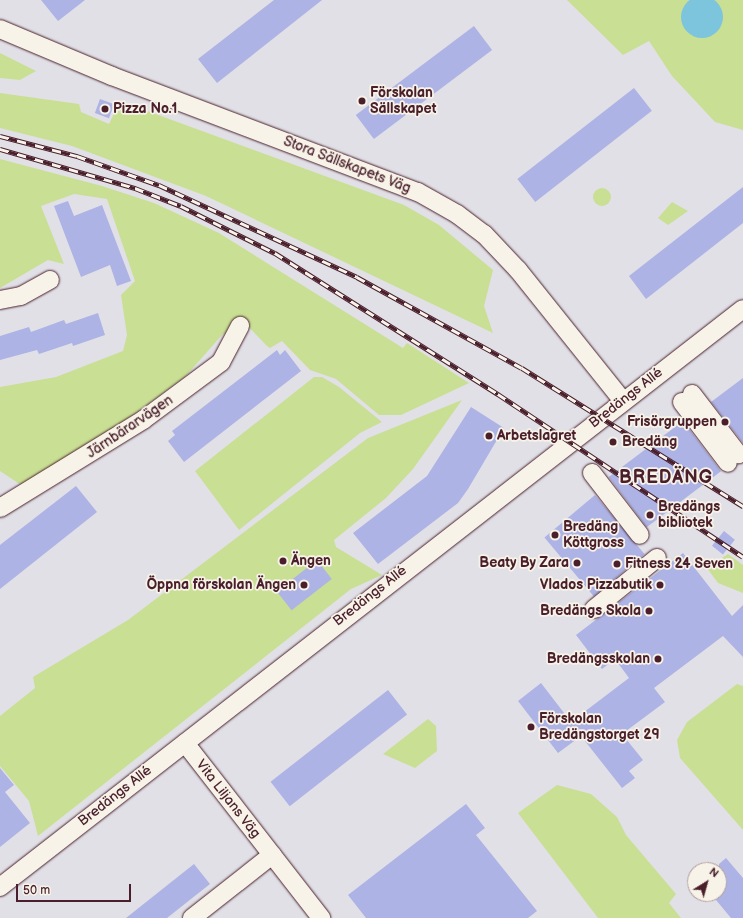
<!DOCTYPE html>
<meta charset="utf-8">
<style>
body{margin:0}
#map{position:relative;width:743px;height:918px;overflow:hidden;background:#e1e0e7;font-family:"Balsamiq Sans",sans-serif}
div>[style]{position:absolute}
[style*='--x']{left:calc(var(--x)*1px);top:calc(var(--y)*1px);width:calc(var(--w)*1px);rotate:calc(var(--a)*1deg)}
.green>*{inset:0;background:#c9df94}
.round{border-radius:50%}
.water>*{inset:0;background:#7cc5dc}
.building>*{inset:0;background:#adb3e4;transform-origin:0 0}
.roads{filter:drop-shadow(0 0 1px #4a1f2b) drop-shadow(0 0 1px #4a1f2b)}
.minor>*{height:18px;margin:-9px;padding:0 9px;transform-origin:9px;border-radius:9px;background:#f7f3e8}
.rail>*{height:4.5px;margin-top:-2.25px;transform-origin:0;background:repeating-linear-gradient(90deg,#f7f3e8 0 9px,#4a1f2b 0 18px);box-sizing:border-box;border-block:1px solid #4a1f2b}
.dots>*{width:11px;height:11px;translate:-50% -50%;box-sizing:border-box;border:2px solid #f7f3e8;border-radius:50%}
span{translate:-50% -50%;white-space:nowrap;text-align:center;line-height:1.15;-webkit-text-stroke:3.5px #f7f3e8;paint-order:stroke}
.poi-label{font-size:14px;color:#4a1f2b;font-weight:700}
.left{translate:0 -50%;text-align:left}
.right{translate:-100% -50%;text-align:right}
.street-label{font-size:14px;color:#4a1f2b}
.district-label{font-size:18px;color:#4a1f2b;font-weight:700;letter-spacing:1px}
.north{position:absolute;left:687px;top:862px;width:40px;height:40px;box-sizing:border-box;background:#f7f3e8;border:1px solid #b29e9c;border-radius:50%;rotate:37deg;font-size:11px;font-weight:700;line-height:16px;text-align:center;color:#4a1f2b}
.north::after{content:'';display:block;margin:auto;width:14px;height:18px;background:#4a1f2b;clip-path:polygon(50% 0,100% 100%,50% 72%,0 100%)}
.scale{position:absolute;left:16px;top:884px;width:115px;height:18px;box-sizing:border-box;border:2px solid #4a1f2b;border-top:0;padding-left:5px;font-size:12px;line-height:14px;white-space:nowrap;color:#4a1f2b;-webkit-text-stroke:3px #f7f3e8;paint-order:stroke}
</style>
<div id="map">
<div class="green">
<div style="clip-path:polygon(567px 0,743px 0,743px 130px,715px 122px,672px 76px,649px 41px,623px 55px)"></div>
<div style="clip-path:polygon(0 53px,36px 71px,20px 80px,0 78px)"></div>
<div style="clip-path:polygon(0 93px,79px 104px,81px 112px,109px 124px,120px 101px,404px 205px,439px 225px,493px 270px,484px 306px,493px 333px,206px 196px,72px 146px,0 128px)"></div>
<div style="clip-path:polygon(0 159px,102px 186px,154px 203px,219px 233px,403px 348px,407px 343px,469px 383px,401px 415px,379px 415px,336px 379px,310px 370px,282px 341px,270px 348px,267px 346px,238px 316px,235px 328px,222px 335px,185px 377px,85px 450px,21px 485px,0 471px,0 387px,56px 377px,123px 351px,127px 335px,121px 295px,135px 281px,107px 199px,74px 194px,41px 206px,64px 264px,48px 260px,0 288px)"></div>
<div class="round" style="left:593px;top:188px;width:18px;height:18px"></div>
<div style="clip-path:polygon(672px 202px,688px 211px,668px 225px,658px 218px)"></div>
<div style="clip-path:polygon(314px 377px,322px 377px,339px 387px,382px 422px,360px 433px,239px 530px,195px 471px)"></div>
<div style="clip-path:polygon(462px 400px,413px 469px,386px 498px,334px 540px,336px 547px,382px 575px,351px 589px,38px 836px,29px 801px,0 766px,0 716px,35px 688px,33px 677px,128px 620px,368px 438px)"></div>
<div style="clip-path:polygon(728px 554px,743px 565px,743px 593px,718px 583px,707px 568px)"></div>
<div style="clip-path:polygon(737px 684px,743px 686px,743px 830px,680px 758px,677px 740px,687px 722px)"></div>
<div style="clip-path:polygon(428px 719px,436px 726px,437px 751px,415px 768px,383px 754px)"></div>
<div style="clip-path:polygon(557px 785px,591px 794px,617px 817px,626px 835px,676px 894px,669px 903px,681px 918px,598px 918px,518px 813px)"></div>
</div>
<div class="water">
<div class="round" style="left:681px;top:-4px;width:42px;height:42px"></div>
</div>
<div class="building">
<div style="clip-path:polygon(41px 0,85px 0,58px 21px)"></div>
<div style="clip-path:polygon(274px 0,322px 0,217px 83px,198px 59px)"></div>
<div style="left:474px;top:26px;width:30px;height:148px;rotate:53deg"></div>
<div style="left:634px;top:88px;width:29px;height:148px;rotate:52deg"></div>
<div style="left:100px;top:99px;width:15px;height:15px;rotate:20deg"></div>
<div style="clip-path:polygon(743px 187px,743px 223px,646px 299px,629px 276px)"></div>
<div style="clip-path:polygon(68px 201px,74px 216px,102px 205px,131px 281px,117px 286px,110px 265px,81px 277px,54px 206px)"></div>
<div style="clip-path:polygon(98px 313px,105px 335px,73px 346px,72px 343px,39px 354px,37px 350px,0 360px,0 336px,29px 327px,31px 332px,64px 320px,66px 324px)"></div>
<div style="clip-path:polygon(277px 350px,280px 355px,285px 350px,301px 371px,184px 462px,168px 441px,175px 435px,172px 431px)"></div>
<div style="clip-path:polygon(743px 378px,743px 443px,711px 402px)"></div>
<div style="clip-path:polygon(471px 407px,504px 428px,468px 489px,458px 503px,378px 564px,353px 533px,427px 476px)"></div>
<div style="left:683px;top:421px;width:63px;height:93px;rotate:53deg"></div>
<div style="clip-path:polygon(76px 486px,97px 512px,0 589px,0 545px)"></div>
<div style="left:595px;top:495px;width:77px;height:66px;rotate:50deg"></div>
<div style="left:724px;top:531px;width:14px;height:19px;rotate:39deg"></div>
<div style="clip-path:polygon(683px 553px,732px 616px,743px 605px,743px 657px,723px 636px,654px 688px,665px 702px,622px 734px,643px 760px,629px 771px,635px 778px,622px 788px,581px 736px,558px 753px,518px 701px,541px 683px,571px 722px,629px 678px,615px 659px,602px 669px,576px 635px)"></div>
<div style="left:317px;top:560px;width:24px;height:51px;rotate:52deg"></div>
<div style="left:388px;top:690px;width:31px;height:149px;rotate:52deg"></div>
<div style="clip-path:polygon(0 768px,14px 785px,5px 792px,30px 823px,0 847px)"></div>
<div style="clip-path:polygon(466px 804px,485px 828px,476px 835px,537px 911px,528px 918px,366px 918px,348px 895px)"></div>
<div style="clip-path:polygon(726px 858px,743px 878px,743px 918px,731px 918px,711px 894px,719px 894px,719px 864px)"></div>
<div style="clip-path:polygon(194px 864px,210px 884px,167px 918px,126px 918px)"></div>
</div>
<div class="roads">
<div class="minor">
<div style="--x:0;--y:29;--w:121;--a:22.8"></div>
<div style="--x:112;--y:76;--w:327;--a:20.8"></div>
<div style="--x:418;--y:192;--w:45;--a:29.4"></div>
<div style="--x:457;--y:214;--w:34;--a:37"></div>
<div style="--x:484;--y:234;--w:50;--a:46.6"></div>
<div style="--x:518;--y:270;--w:168;--a:51.3"></div>
<div style="--x:0;--y:300;--w:21;--a:-11"></div>
<div style="--x:21;--y:296;--w:33;--a:-29"></div>
<div style="--x:692;--y:394;--w:76;--a:52.5"></div>
<div style="--x:682;--y:402;--w:76;--a:53"></div>
<div style="--x:592;--y:473;--w:78;--a:52.3"></div>
<div style="--x:0;--y:508;--w:168;--a:-31.6"></div>
<div style="--x:143;--y:420;--w:97;--a:-36.6"></div>
<div style="--x:221;--y:362;--w:41;--a:-62.2"></div>
<div style="--x:594;--y:609;--w:81;--a:-39"></div>
<div style="--x:185;--y:743;--w:222;--a:52.1"></div>
<div style="--x:0;--y:887;--w:941;--a:-37.88"></div>
<div style="--x:192;--y:918;--w:102;--a:-38.2"></div>
</div>
</div>
<div class="rail">
<div style="--x:0;--y:136;--w:80;--a:14.6"></div>
<div style="--x:77;--y:156;--w:87;--a:19.5"></div>
<div style="--x:159;--y:185;--w:218;--a:24.9"></div>
<div style="--x:357;--y:277;--w:188;--a:28.9"></div>
<div style="--x:522;--y:368;--w:261;--a:32"></div>
<div style="--x:0;--y:149;--w:141;--a:16.1"></div>
<div style="--x:135;--y:188;--w:49;--a:21.4"></div>
<div style="--x:181;--y:206;--w:105;--a:26.6"></div>
<div style="--x:275;--y:253;--w:264;--a:32.3"></div>
<div style="--x:498;--y:394;--w:294;--a:33.6"></div>
</div>
<div class="dots">
<div style="left:362px;top:101px;background:#4a1f2b"></div>
<div style="left:105px;top:109px;background:#4a1f2b"></div>
<div style="left:725px;top:422px;background:#4a1f2b"></div>
<div style="left:489px;top:436px;background:#4a1f2b"></div>
<div style="left:613px;top:442px;background:#4a1f2b"></div>
<div style="left:650px;top:515px;background:#4a1f2b"></div>
<div style="left:555px;top:535px;background:#4a1f2b"></div>
<div style="left:283px;top:561px;background:#4a1f2b"></div>
<div style="left:577px;top:563px;background:#4a1f2b"></div>
<div style="left:617px;top:564px;background:#4a1f2b"></div>
<div style="left:304px;top:585px;background:#4a1f2b"></div>
<div style="left:660px;top:585px;background:#4a1f2b"></div>
<div style="left:649px;top:611px;background:#4a1f2b"></div>
<div style="left:658px;top:659px;background:#4a1f2b"></div>
<div style="left:531px;top:727px;background:#4a1f2b"></div>
</div>
<div class="poi-label">
<span class="left" style="left:370px;top:101px">Förskolan<br>Sällskapet</span>
<span class="left" style="left:113px;top:109px">Pizza No.1</span>
<span class="right" style="left:717px;top:422px">Frisörgruppen</span>
<span class="left" style="left:497px;top:436px">Arbetslagret</span>
<span class="left" style="left:622px;top:442px">Bredäng</span>
<span class="left" style="left:658px;top:515px">Bredängs<br>bibliotek</span>
<span class="left" style="left:563px;top:535px">Bredäng<br>Köttgross</span>
<span class="left" style="left:291px;top:561px">Ängen</span>
<span class="right" style="left:569px;top:563px">Beaty By Zara</span>
<span class="left" style="left:625px;top:564px">Fitness 24 Seven</span>
<span class="right" style="left:296px;top:585px">Öppna förskolan Ängen</span>
<span class="right" style="left:652px;top:585px">Vlados Pizzabutik</span>
<span class="right" style="left:641px;top:611px">Bredängs Skola</span>
<span class="right" style="left:650px;top:659px">Bredängsskolan</span>
<span class="left" style="left:539px;top:727px">Förskolan<br>Bredängstorget 29</span>
</div>
<div class="street-label">
<span style="left:347px;top:165px;rotate:21deg">Stora Sällskapets Väg</span>
<span style="left:626px;top:398px;rotate:-38deg">Bredängs Allé</span>
<span style="left:130px;top:427px;rotate:-34deg">Järnbärarvägen</span>
<span style="left:370px;top:596px;rotate:-38deg">Bredängs Allé</span>
<span style="left:115px;top:796px;rotate:-38deg">Bredängs Allé</span>
<span style="left:228px;top:799px;rotate:52deg">Vita Liljans Väg</span>
</div>
<div class="district-label">
<span style="left:666px;top:478px">BREDÄNG</span>
</div>
<div class="north">N</div>
<div class="scale">50 m</div>
</div>
